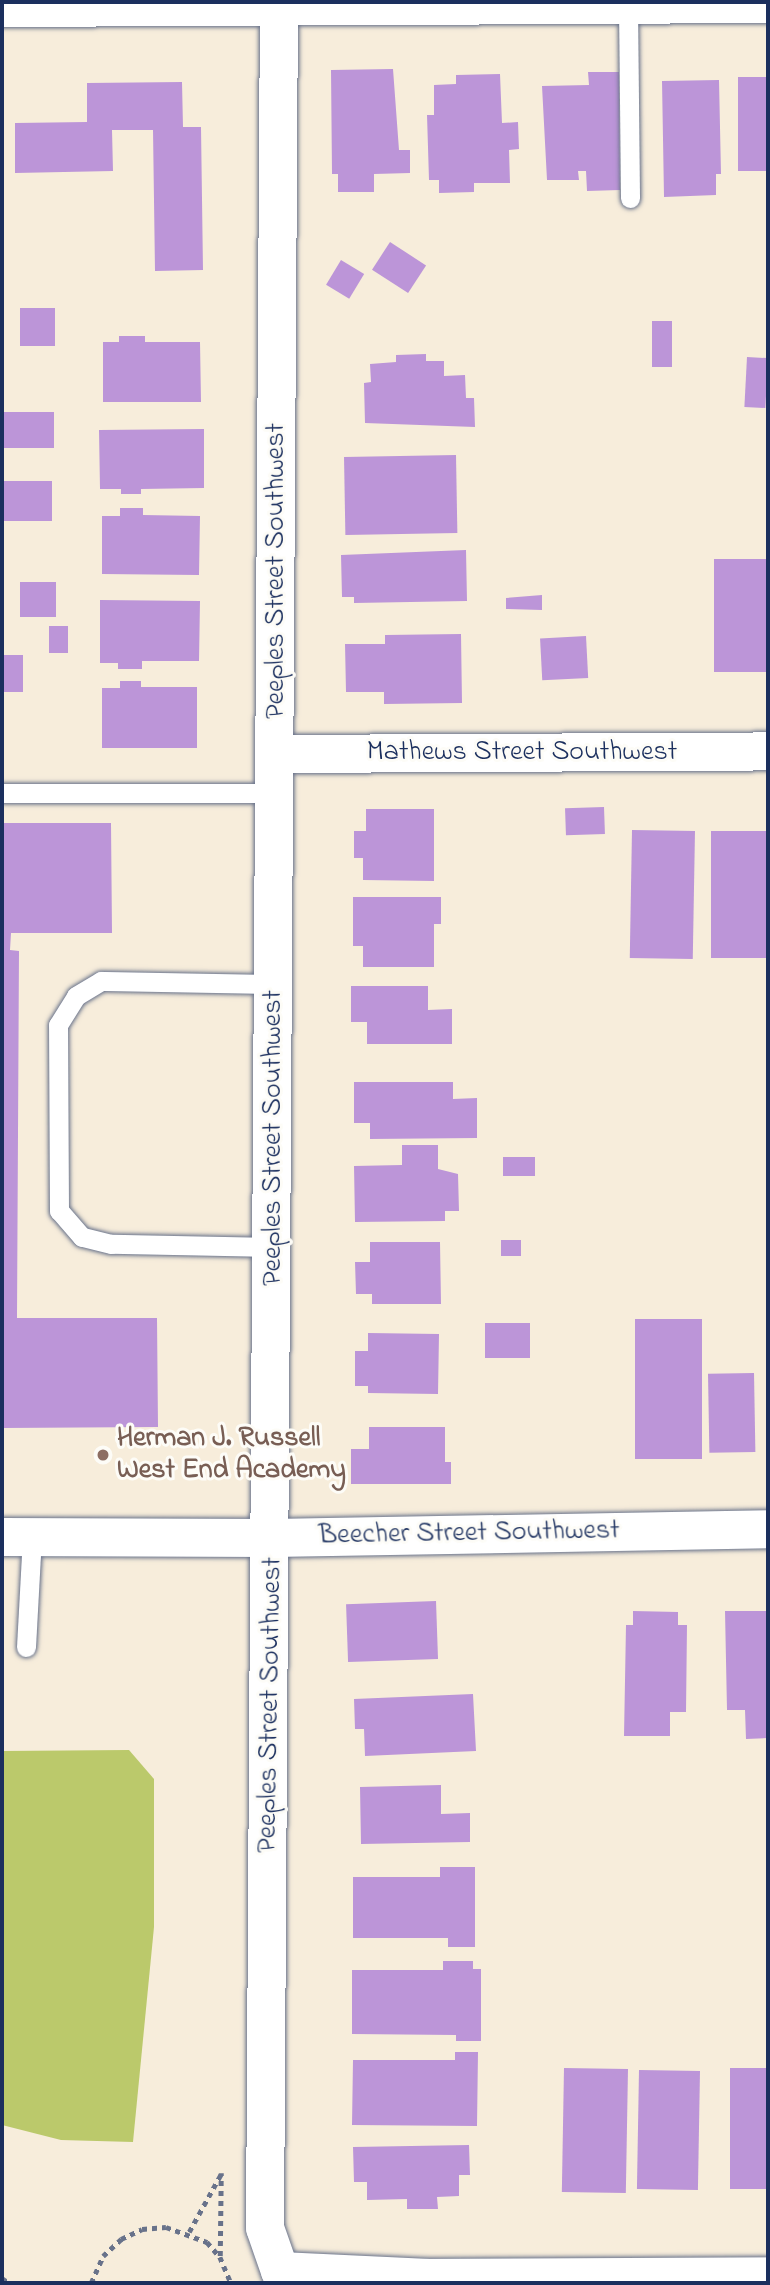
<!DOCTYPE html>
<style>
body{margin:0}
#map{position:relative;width:770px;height:2285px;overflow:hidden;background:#f7eddb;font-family:"Indie Flower",sans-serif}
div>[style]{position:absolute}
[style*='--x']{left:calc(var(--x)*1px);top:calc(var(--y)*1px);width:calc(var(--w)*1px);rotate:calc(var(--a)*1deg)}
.green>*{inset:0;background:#bbc96b}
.building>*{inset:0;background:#bc95d8;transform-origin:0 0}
.path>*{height:4.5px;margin-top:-2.25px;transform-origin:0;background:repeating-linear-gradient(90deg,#68728a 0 5px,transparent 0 10px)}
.roads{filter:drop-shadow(0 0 2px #68728a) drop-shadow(0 0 2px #68728a)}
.lane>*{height:19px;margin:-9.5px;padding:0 9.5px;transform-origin:9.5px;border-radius:9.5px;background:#fff}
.street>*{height:38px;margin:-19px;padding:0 19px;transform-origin:19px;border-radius:19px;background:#fff}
.dots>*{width:19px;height:19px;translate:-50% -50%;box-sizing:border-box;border:4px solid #fdfcf7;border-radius:50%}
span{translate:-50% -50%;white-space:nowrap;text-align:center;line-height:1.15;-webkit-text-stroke:6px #fdfcf7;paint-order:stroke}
.street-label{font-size:28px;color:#1b2f5e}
.education-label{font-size:28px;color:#785e54;font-weight:700}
.left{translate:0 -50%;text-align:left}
.frame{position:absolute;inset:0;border:4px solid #1b2f5e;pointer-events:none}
</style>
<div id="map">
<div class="green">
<div style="clip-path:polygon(129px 1750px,154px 1779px,154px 1927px,133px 2142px,61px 2140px,2px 2125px,2px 1751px)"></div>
</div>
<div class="building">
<div style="clip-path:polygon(393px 69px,399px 150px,410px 150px,410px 173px,374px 174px,374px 192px,338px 192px,338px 174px,332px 174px,331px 70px)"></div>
<div style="clip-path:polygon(588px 72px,619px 72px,620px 190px,587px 191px,586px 171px,578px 171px,579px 180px,547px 180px,542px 86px,589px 85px)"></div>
<div style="clip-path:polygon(500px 74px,502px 123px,518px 122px,519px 149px,509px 150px,510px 183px,474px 183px,474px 192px,439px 193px,439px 180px,429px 180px,427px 115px,434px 115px,434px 85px,456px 84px,456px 75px)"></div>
<div style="left:768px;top:77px;width:94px;height:30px;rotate:90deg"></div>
<div style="clip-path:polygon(719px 80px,721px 174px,716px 174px,716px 195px,664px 197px,662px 81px)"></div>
<div style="clip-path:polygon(182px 82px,183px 127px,201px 127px,203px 270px,155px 271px,153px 130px,112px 130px,113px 171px,15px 173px,15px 123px,87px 122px,87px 83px)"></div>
<div style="left:390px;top:242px;width:43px;height:33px;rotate:33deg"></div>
<div style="left:341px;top:260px;width:27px;height:29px;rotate:31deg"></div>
<div style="left:20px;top:308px;width:35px;height:38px"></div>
<div style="left:652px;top:321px;width:20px;height:46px"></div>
<div style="clip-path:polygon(119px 336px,145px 336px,145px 342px,200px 342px,201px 402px,103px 402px,103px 342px,119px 342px)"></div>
<div style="clip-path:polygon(426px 354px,426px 361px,444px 361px,444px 376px,465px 375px,466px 398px,474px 398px,475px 427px,365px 423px,364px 383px,371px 382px,370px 364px,396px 362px,396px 355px)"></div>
<div style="left:747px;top:357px;width:21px;height:50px;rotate:3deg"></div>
<div style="left:2px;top:412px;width:52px;height:36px"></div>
<div style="clip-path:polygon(204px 429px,204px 488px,141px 489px,141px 494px,121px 494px,121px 489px,100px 489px,99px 430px)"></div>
<div style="left:456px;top:455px;width:78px;height:112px;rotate:89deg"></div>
<div style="left:2px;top:481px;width:50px;height:40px"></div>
<div style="clip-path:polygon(120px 508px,143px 508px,143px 515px,200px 516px,199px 575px,102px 574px,102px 516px,120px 516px)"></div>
<div style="clip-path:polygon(466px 550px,467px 601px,354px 603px,354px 597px,342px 597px,341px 555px)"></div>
<div style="left:714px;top:559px;width:54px;height:113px"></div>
<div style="left:20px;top:582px;width:36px;height:35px"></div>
<div style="clip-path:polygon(542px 595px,542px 610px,506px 609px,506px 598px)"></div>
<div style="clip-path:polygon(100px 600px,200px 601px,199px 661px,142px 661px,142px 669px,118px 669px,118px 663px,100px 663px)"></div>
<div style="left:49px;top:626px;width:19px;height:27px"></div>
<div style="clip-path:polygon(461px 634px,462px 703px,384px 704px,384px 692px,346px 692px,345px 644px,385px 644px,385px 635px)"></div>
<div style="left:586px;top:636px;width:42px;height:46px;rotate:87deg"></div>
<div style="left:2px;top:655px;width:21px;height:37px"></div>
<div style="clip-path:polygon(120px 681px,141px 681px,141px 687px,197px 687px,197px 748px,102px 748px,102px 688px,120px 688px)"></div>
<div style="left:604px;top:807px;width:27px;height:39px;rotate:88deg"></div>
<div style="clip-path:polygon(366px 809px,434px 809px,434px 881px,363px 880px,363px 858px,354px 858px,354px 831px,366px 831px)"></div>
<div style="clip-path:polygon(2px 823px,111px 823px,112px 933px,11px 933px,10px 950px,19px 951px,17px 1318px,157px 1318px,158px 1427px,2px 1428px)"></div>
<div style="left:632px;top:830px;width:63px;height:128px;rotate:1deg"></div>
<div style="left:711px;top:831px;width:57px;height:127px"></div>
<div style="clip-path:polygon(353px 897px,441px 897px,441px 924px,434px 924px,434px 967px,363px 967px,363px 946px,353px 946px)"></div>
<div style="clip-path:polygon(351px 986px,428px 986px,428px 1010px,452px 1009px,452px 1044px,367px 1044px,367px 1022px,351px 1022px)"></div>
<div style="clip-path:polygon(354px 1082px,453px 1082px,453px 1099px,477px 1098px,477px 1138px,370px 1139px,370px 1123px,354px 1123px)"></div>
<div style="clip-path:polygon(402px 1145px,438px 1145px,438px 1169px,458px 1174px,459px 1211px,445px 1211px,445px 1221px,355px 1222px,354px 1166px,402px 1165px)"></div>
<div style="left:503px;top:1157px;width:32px;height:19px"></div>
<div style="left:521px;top:1240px;width:16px;height:20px;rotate:90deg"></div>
<div style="clip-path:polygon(370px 1242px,440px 1242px,441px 1304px,372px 1304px,372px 1294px,356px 1294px,355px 1262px,370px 1262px)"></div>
<div style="left:635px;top:1319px;width:67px;height:140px"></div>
<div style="left:485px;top:1323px;width:45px;height:35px"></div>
<div style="clip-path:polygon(368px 1333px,439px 1334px,438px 1394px,368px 1393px,368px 1386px,355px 1386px,355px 1351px,368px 1351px)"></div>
<div style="left:754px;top:1373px;width:79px;height:46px;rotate:89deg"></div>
<div style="clip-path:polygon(369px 1427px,445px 1427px,445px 1462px,451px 1462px,451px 1484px,351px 1484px,351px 1449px,369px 1449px)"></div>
<div style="left:436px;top:1601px;width:58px;height:90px;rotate:88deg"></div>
<div style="clip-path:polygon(633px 1611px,678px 1612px,678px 1625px,687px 1625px,686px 1712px,670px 1712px,670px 1736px,624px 1736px,626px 1625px,633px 1625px)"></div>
<div style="clip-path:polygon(725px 1611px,768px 1611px,768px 1738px,746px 1739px,745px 1710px,727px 1710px)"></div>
<div style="clip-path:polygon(473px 1694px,476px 1751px,365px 1756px,364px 1729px,355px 1729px,354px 1699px)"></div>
<div style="clip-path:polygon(441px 1785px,441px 1814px,470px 1813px,470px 1842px,361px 1844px,360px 1787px)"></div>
<div style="clip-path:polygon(440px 1867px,475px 1867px,475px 1947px,448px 1947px,448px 1938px,353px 1938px,353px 1877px,440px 1877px)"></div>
<div style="clip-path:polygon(443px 1961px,473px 1961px,473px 1969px,481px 1969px,481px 2041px,456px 2041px,456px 2035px,352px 2034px,352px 1970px,443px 1970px)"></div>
<div style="clip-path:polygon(455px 2052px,478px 2052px,477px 2126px,352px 2125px,353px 2060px,455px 2060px)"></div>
<div style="left:564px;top:2068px;width:64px;height:124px;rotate:1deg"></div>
<div style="left:730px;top:2068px;width:38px;height:121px"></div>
<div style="left:639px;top:2070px;width:61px;height:119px;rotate:1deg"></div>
<div style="clip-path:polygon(469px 2145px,470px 2175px,459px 2175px,459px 2196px,437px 2197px,438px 2209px,407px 2209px,407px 2199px,367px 2200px,367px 2182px,354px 2182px,353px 2147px)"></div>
</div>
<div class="path">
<div style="--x:189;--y:2232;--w:66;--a:-61.1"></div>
<div style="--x:220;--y:2256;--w:83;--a:-89.3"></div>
<div style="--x:2;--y:2278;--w:9;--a:36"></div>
<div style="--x:91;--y:2283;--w:30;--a:-66"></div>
<div style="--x:103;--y:2256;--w:25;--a:-43"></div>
<div style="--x:121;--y:2239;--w:23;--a:-25"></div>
<div style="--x:142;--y:2229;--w:24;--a:-5"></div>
<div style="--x:166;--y:2227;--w:44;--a:20.1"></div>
<div style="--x:207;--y:2242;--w:20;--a:49"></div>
<div style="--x:220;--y:2257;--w:28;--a:67"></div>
</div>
<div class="roads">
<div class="lane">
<div style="--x:628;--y:5;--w:193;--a:89.4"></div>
<div style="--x:2;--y:793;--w:274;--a:0"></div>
<div style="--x:274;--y:1247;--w:163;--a:-178.9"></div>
<div style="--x:111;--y:1244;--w:30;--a:-166"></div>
<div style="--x:82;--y:1237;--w:35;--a:-131"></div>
<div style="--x:59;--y:1211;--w:186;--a:-90.3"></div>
<div style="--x:58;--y:1025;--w:34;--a:-58"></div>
<div style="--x:76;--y:996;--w:29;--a:-31"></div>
<div style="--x:101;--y:981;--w:174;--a:1"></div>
<div style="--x:26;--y:1647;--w:110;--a:-86.9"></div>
</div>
<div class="street">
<div style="--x:279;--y:2;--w:2226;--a:90.36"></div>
<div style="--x:265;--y:2228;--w:46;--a:70.8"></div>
<div style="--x:280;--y:2271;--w:149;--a:2.7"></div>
<div style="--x:429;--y:2278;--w:339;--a:-0.3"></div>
<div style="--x:2;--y:8;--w:766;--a:-0.3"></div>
<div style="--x:276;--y:754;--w:492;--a:-0.3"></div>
<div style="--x:2;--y:1537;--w:270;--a:0.2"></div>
<div style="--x:272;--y:1538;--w:496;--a:-1"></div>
</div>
</div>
<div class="dots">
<div style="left:103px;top:1455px;background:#8d6e63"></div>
</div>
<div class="street-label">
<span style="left:277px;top:571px;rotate:-90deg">Peeples Street Southwest</span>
<span style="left:522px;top:753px">Mathews Street Southwest</span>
<span style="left:274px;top:1138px;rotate:-90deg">Peeples Street Southwest</span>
<span style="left:469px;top:1534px;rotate:-1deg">Beecher Street Southwest</span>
<span style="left:271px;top:1705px;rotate:-89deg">Peeples Street Southwest</span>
</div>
<div class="education-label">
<span class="left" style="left:117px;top:1455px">Herman J. Russell<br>West End Academy</span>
</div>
<div class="frame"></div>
</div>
